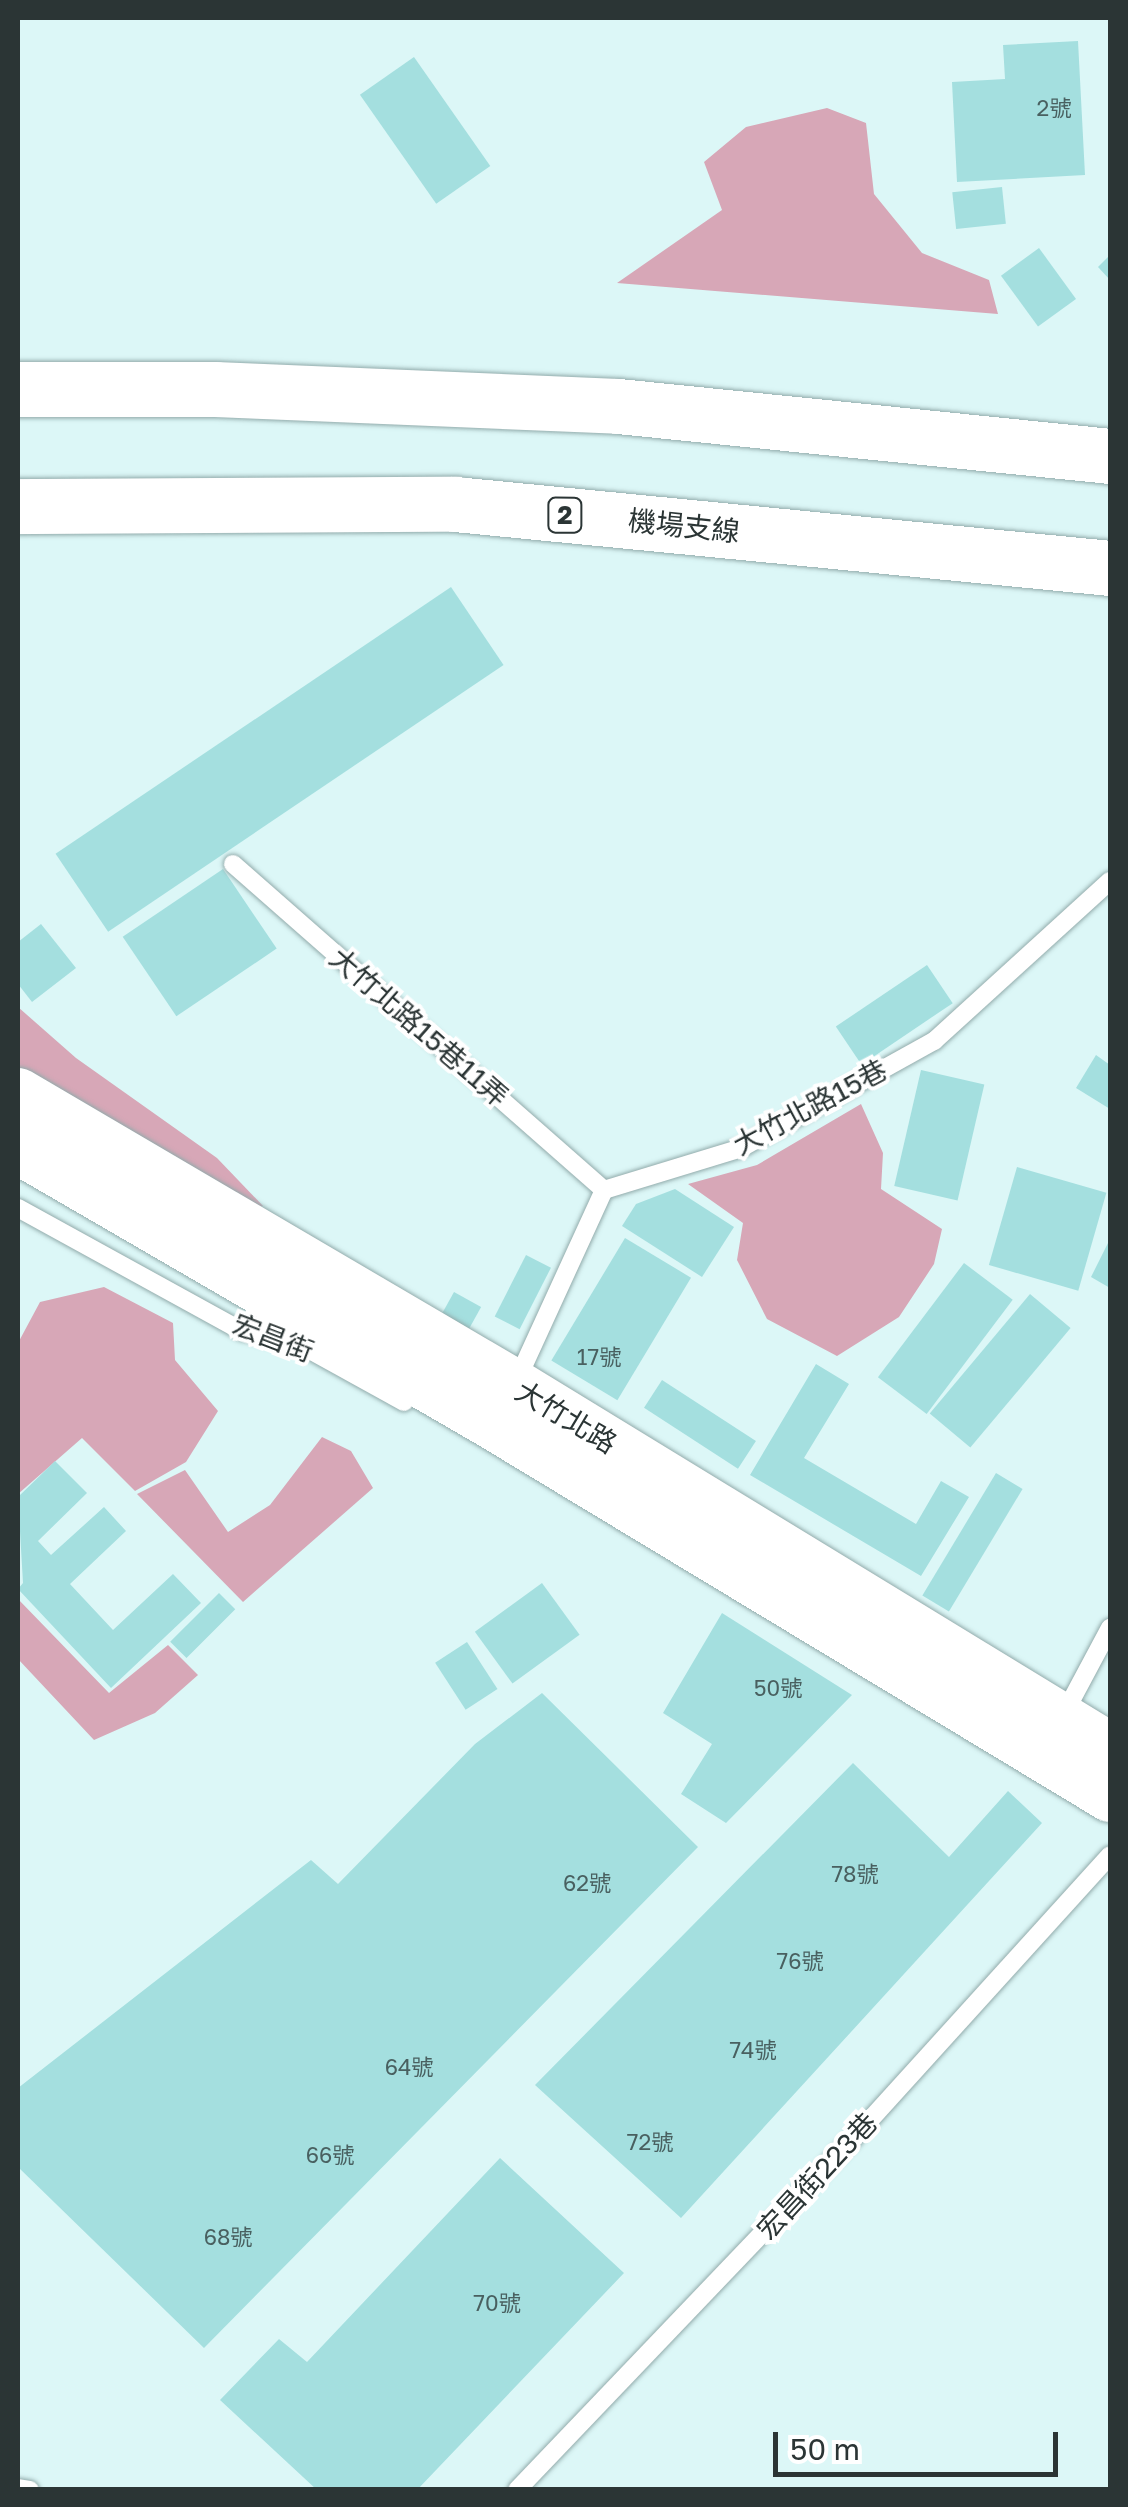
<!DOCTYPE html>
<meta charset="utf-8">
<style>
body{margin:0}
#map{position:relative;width:1128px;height:2507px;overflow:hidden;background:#dcf7f7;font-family:"Golos Text","Noto Sans TC",sans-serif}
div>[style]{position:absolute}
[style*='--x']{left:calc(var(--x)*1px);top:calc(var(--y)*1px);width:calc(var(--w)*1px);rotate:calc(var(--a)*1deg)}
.forest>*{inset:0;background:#d7a7b7}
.building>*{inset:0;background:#a4dfdf;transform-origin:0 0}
.roads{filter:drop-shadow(0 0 2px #92abab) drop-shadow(0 0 2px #92abab)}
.lane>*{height:18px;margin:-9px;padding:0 9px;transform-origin:9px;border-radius:9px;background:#fff}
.secondary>*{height:52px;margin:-26px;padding:0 26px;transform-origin:26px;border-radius:26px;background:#fff}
.highway>*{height:55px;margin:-27.5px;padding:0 27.5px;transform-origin:27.5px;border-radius:27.5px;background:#fff}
span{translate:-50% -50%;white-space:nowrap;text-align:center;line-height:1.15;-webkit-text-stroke:8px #fff;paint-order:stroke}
.number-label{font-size:22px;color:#496060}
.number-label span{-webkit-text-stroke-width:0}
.shield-label span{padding:2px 8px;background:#fff;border:2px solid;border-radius:8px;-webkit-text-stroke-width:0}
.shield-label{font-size:25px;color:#2b3535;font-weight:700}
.street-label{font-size:28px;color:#2b3535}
.frame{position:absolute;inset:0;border:20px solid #2b3535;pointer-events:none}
.scale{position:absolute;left:773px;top:2432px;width:285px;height:45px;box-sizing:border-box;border:5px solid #2b3535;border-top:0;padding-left:12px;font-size:30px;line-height:35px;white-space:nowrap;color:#2b3535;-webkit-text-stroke:8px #fff;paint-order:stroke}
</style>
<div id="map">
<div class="forest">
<div style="clip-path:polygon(827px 108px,866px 123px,874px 194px,922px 253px,989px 280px,998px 314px,617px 283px,722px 210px,704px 162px,746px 127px)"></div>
<div style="clip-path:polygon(18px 1007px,76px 1058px,217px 1158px,263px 1206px,237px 1212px,18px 1072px)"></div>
<div style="clip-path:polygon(861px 1104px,883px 1153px,881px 1189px,942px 1229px,934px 1264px,899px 1317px,837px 1356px,767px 1319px,737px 1260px,743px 1223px,688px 1184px,757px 1165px)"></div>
<div style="clip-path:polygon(104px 1287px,173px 1323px,175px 1360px,218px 1411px,186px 1462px,135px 1491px,82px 1438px,18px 1494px,18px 1343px,40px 1302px)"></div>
<div style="clip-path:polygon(322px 1437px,351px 1451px,373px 1488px,243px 1602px,137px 1494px,185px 1470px,228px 1532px,270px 1505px)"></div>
<div style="clip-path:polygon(18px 1599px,109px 1693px,168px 1645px,198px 1675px,155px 1713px,94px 1740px,18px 1659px)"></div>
</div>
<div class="building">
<div style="clip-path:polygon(1078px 41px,1085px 175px,957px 182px,952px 82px,1005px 79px,1003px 45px)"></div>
<div style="left:414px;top:57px;width:133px;height:66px;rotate:55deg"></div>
<div style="left:1002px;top:187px;width:37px;height:50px;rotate:84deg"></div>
<div style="left:1039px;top:248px;width:63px;height:47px;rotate:54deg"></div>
<div style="clip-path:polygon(1110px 255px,1110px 280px,1098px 267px)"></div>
<div style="left:451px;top:587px;width:94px;height:477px;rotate:56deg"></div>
<div style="left:223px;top:869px;width:96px;height:121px;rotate:56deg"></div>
<div style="clip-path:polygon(41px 924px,76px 968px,32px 1002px,18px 984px,18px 942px)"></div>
<div style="left:927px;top:965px;width:46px;height:110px;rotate:56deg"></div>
<div style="clip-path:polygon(1096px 1055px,1110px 1065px,1110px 1109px,1076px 1088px)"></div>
<div style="left:921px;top:1070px;width:65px;height:119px;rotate:13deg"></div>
<div style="left:1017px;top:1167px;width:93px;height:102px;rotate:16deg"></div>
<div style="clip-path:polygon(675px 1189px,734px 1227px,702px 1277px,622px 1226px,636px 1204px)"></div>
<div style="left:625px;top:1238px;width:77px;height:143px;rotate:31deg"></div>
<div style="clip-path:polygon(1110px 1239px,1110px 1288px,1091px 1277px)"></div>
<div style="left:526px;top:1255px;width:28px;height:69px;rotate:27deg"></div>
<div style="left:964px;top:1263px;width:61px;height:143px;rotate:37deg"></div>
<div style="left:454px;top:1292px;width:31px;height:36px;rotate:29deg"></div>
<div style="left:1030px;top:1294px;width:53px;height:156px;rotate:40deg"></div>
<div style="clip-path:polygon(816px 1364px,849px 1384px,804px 1458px,916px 1524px,941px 1481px,969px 1497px,921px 1576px,750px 1475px)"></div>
<div style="left:662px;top:1380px;width:112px;height:33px;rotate:33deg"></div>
<div style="clip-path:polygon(55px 1461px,87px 1493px,38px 1541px,51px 1555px,104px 1507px,126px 1531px,70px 1584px,113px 1630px,173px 1574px,201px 1603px,111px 1688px,18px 1589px,23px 1583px,18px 1497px)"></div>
<div style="left:996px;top:1473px;width:31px;height:143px;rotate:31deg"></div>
<div style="left:542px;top:1583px;width:64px;height:83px;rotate:54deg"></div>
<div style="left:219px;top:1593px;width:23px;height:69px;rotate:45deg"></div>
<div style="clip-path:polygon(722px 1613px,852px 1695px,726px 1823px,681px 1794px,712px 1744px,663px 1713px)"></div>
<div style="left:467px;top:1642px;width:56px;height:38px;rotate:57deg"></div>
<div style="clip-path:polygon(542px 1693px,698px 1847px,204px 2348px,18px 2167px,18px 2088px,311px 1860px,338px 1884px,475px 1744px)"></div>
<div style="clip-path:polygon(853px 1763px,949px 1857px,1008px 1791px,1042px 1823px,681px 2218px,535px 2085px)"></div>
<div style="clip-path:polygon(500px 2158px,624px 2273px,417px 2490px,317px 2490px,220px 2400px,279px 2339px,307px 2362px)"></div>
</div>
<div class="roads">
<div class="lane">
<div style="--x:233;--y:864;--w:494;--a:41.3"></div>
<div style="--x:18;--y:1208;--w:256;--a:28.8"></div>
<div style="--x:242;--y:1331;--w:58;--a:12.8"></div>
<div style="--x:299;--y:1344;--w:120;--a:28.9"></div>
<div style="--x:517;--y:1380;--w:209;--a:-65.4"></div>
<div style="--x:604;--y:1190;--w:143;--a:-17"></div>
<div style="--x:741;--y:1148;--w:221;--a:-29"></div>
<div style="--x:934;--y:1041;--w:238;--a:-42.3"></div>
<div style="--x:1064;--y:1714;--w:98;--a:-61.9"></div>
<div style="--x:18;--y:2488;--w:12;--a:9"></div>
<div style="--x:517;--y:2490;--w:482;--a:-46.3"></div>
<div style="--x:850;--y:2142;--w:387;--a:-47.8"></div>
</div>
<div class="secondary">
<div style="--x:18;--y:1094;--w:575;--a:30.4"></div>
<div style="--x:514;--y:1385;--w:698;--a:31.41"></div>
<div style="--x:18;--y:1148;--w:548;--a:30.12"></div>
<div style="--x:492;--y:1423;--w:722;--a:31.11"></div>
</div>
<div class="highway">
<div style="--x:18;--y:389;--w:197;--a:0"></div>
<div style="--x:215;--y:389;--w:403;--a:2.4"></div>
<div style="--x:618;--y:406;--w:495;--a:5.8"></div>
<div style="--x:18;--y:506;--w:437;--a:-0.3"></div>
<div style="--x:455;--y:504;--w:658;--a:5.58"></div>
</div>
</div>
<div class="number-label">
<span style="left:1054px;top:108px">2號</span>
<span style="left:599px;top:1357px">17號</span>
<span style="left:778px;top:1688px">50號</span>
<span style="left:855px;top:1874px">78號</span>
<span style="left:587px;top:1883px">62號</span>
<span style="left:800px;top:1961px">76號</span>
<span style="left:753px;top:2050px">74號</span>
<span style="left:409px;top:2067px">64號</span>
<span style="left:650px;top:2142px">72號</span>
<span style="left:330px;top:2155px">66號</span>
<span style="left:228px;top:2237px">68號</span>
<span style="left:497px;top:2303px">70號</span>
</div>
<div class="shield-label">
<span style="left:565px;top:515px">2</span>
</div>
<div class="street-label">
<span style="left:684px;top:526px;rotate:6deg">機場支線</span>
<span style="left:419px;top:1027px;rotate:41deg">大竹北路15巷11弄</span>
<span style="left:810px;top:1107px;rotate:-28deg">大竹北路15巷</span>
<span style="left:273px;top:1338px;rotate:21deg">宏昌街</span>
<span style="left:566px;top:1417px;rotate:31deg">大竹北路</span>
<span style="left:817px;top:2176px;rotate:-47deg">宏昌街223巷</span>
</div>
<div class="frame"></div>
<div class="scale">50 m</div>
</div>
